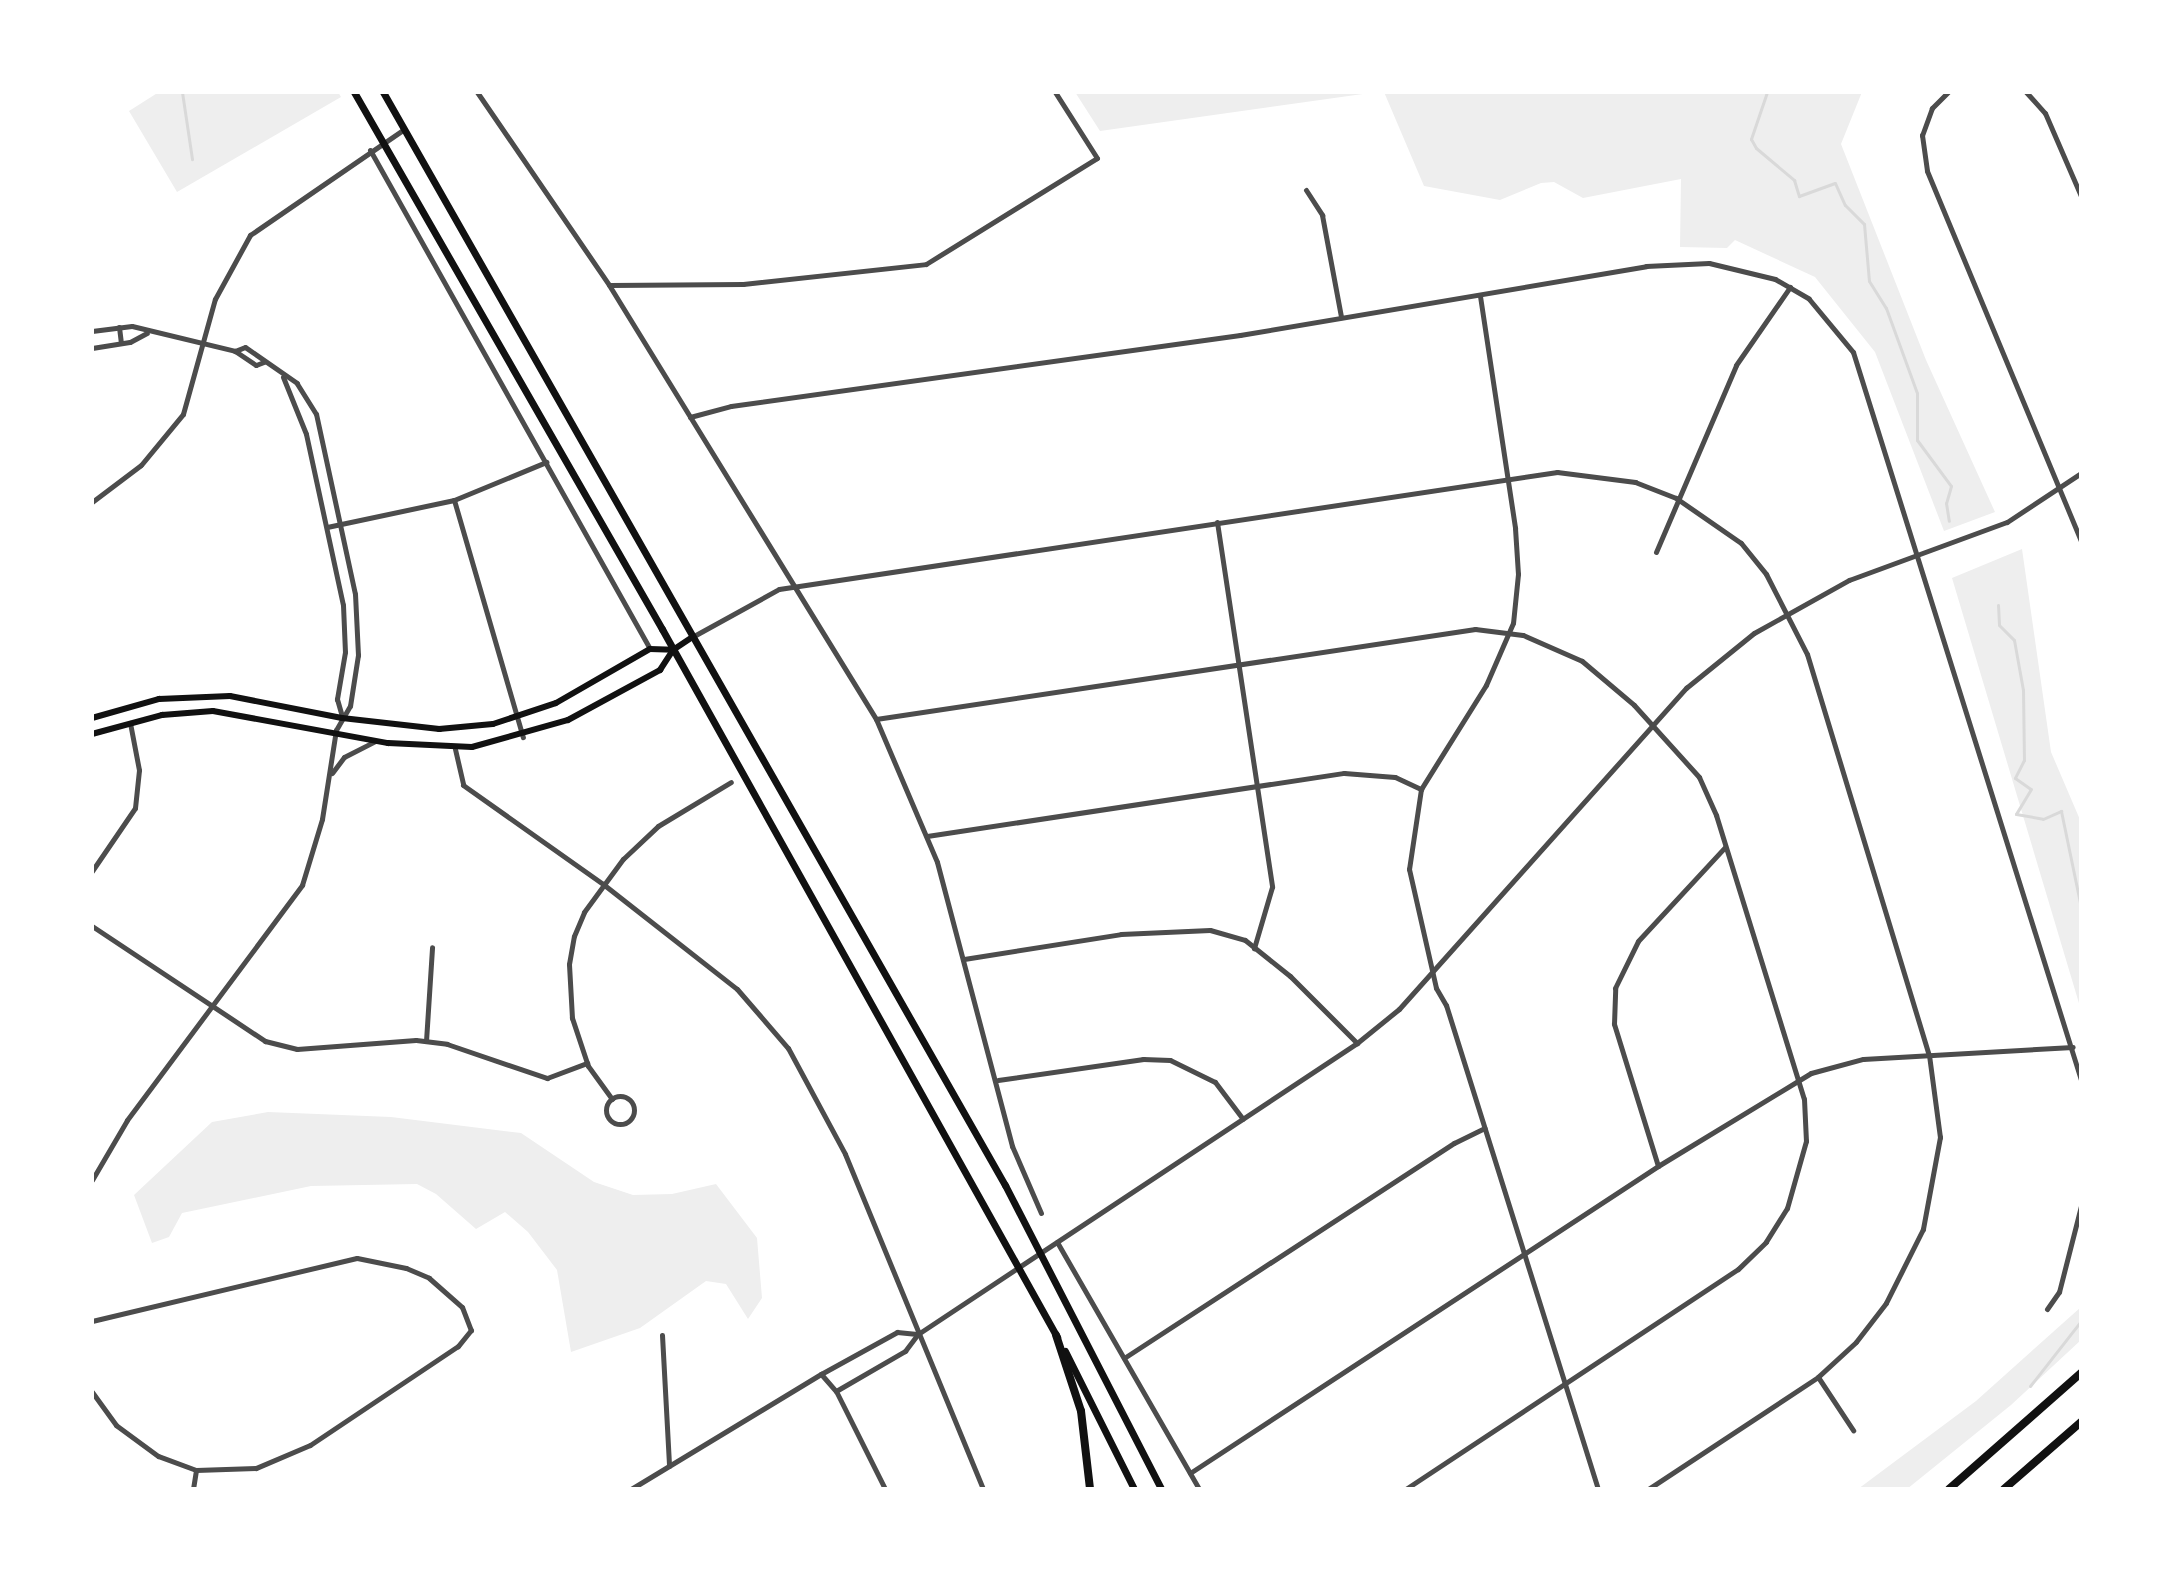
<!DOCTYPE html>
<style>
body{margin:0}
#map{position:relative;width:2173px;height:1581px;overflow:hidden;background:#fff;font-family:Raleway,sans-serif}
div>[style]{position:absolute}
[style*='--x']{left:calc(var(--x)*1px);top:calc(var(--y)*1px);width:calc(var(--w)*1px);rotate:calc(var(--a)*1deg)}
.green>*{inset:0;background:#eee}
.stream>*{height:3px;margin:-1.5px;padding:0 1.5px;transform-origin:1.5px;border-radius:1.5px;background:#d9d9d9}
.minor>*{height:5px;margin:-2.5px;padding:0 2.5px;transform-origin:2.5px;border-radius:2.5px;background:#4c4c4c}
.minor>.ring{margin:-2.5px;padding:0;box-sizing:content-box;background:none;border:5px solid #4c4c4c;border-radius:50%}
.secondary>*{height:6px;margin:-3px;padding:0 3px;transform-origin:3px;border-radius:3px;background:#111}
.primary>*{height:7px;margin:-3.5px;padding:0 3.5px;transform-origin:3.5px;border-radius:3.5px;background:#111}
.motorway>*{height:8px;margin:-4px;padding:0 4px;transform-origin:4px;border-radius:4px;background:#111}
span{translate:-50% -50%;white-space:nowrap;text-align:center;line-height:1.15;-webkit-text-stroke:6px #fff;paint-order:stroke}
.frame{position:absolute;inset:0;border:94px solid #fff;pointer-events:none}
</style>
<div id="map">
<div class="green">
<div style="clip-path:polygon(159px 92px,338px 92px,341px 97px,177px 192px,129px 111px)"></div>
<div style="clip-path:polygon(1075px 92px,1377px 92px,1100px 131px)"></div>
<div style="clip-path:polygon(1384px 92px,1862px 92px,1841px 144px,1926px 360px,1995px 512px,1944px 531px,1875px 352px,1815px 277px,1735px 240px,1727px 248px,1680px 247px,1681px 179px,1583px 198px,1554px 182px,1541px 183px,1500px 200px,1424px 186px)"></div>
<div style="clip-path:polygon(2022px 549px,2051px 752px,2081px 822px,2081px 1010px,1952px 578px)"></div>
<div style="clip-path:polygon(268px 1112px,391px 1117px,521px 1133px,594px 1182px,633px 1195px,672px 1194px,716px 1184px,757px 1238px,762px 1298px,748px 1319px,726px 1284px,706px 1281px,640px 1328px,571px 1352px,557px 1270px,528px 1232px,505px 1212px,476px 1229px,436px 1194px,417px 1184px,311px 1186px,182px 1213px,169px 1237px,152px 1243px,134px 1195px,212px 1122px)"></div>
<div style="clip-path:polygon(2081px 1307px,2081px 1340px,2011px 1405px,1907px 1489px,1858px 1489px,1976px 1401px)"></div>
</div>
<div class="stream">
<div style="--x:182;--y:92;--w:68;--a:81.5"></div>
<div style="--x:1767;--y:92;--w:50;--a:108.8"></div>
<div style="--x:1751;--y:139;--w:10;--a:61"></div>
<div style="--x:1756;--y:148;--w:50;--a:40.1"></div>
<div style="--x:1794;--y:180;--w:17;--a:73"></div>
<div style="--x:1799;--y:196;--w:38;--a:-20"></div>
<div style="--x:1835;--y:183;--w:24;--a:66"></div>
<div style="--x:1845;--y:205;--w:27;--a:45"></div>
<div style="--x:1864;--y:224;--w:57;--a:85"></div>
<div style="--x:1869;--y:281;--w:32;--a:58"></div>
<div style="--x:1886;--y:308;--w:90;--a:70"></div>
<div style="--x:1917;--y:393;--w:47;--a:90"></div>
<div style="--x:1917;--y:440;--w:57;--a:53.5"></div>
<div style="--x:1951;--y:486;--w:18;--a:106"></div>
<div style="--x:1946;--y:503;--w:18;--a:81"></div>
<div style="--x:1998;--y:605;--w:20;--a:87"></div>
<div style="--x:1999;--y:625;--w:21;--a:45"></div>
<div style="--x:2014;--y:640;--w:51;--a:79.8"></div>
<div style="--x:2023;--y:690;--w:70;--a:89.2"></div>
<div style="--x:2024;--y:760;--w:20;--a:117"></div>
<div style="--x:2015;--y:778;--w:19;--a:35"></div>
<div style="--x:2031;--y:789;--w:29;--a:121"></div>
<div style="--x:2016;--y:814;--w:27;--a:10"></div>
<div style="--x:2043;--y:819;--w:20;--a:-24"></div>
<div style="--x:2061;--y:811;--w:99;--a:78.3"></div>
<div style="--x:2030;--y:1386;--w:83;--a:-51.9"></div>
</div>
<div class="minor">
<div style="--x:477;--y:92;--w:234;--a:55.6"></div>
<div style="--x:609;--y:285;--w:510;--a:58.4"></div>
<div style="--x:876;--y:719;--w:155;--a:66.9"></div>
<div style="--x:937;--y:862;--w:294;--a:75.2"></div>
<div style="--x:1012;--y:1146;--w:73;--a:66.6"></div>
<div style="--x:1948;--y:92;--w:23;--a:135"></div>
<div style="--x:1932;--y:108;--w:29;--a:110"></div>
<div style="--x:1922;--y:135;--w:36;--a:82"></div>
<div style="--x:1927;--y:171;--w:401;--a:67.4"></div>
<div style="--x:2026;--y:92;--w:28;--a:48"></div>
<div style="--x:2045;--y:113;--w:90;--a:66.6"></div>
<div style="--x:370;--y:150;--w:572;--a:60.7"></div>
<div style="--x:1306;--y:190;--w:30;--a:57"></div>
<div style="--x:1322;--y:215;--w:104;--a:79.4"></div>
<div style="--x:610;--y:285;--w:133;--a:-0.4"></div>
<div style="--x:743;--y:284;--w:184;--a:-6.2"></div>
<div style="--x:926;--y:264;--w:201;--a:-31.8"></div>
<div style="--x:1097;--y:158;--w:78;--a:-122.5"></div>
<div style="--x:1480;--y:296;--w:235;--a:81.4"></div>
<div style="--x:1515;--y:528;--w:46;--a:86.3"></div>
<div style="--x:1518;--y:574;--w:49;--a:95.8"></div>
<div style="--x:1513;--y:623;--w:68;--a:113.5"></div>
<div style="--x:1486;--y:685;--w:123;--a:122"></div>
<div style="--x:1421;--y:789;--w:81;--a:98.5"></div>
<div style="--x:1409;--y:869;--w:122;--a:77.2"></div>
<div style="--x:1436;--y:988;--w:20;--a:60"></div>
<div style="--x:1446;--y:1005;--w:507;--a:72.57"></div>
<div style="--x:119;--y:327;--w:16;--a:83"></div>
<div style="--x:92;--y:331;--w:40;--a:-7.1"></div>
<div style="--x:132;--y:326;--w:106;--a:13.6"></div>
<div style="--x:235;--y:351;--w:25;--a:34"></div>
<div style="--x:256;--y:365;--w:9;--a:-21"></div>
<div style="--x:92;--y:348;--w:38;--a:-9"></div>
<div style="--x:130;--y:342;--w:19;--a:-28"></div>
<div style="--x:283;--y:377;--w:61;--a:68"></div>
<div style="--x:306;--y:434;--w:175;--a:77.8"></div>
<div style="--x:343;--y:605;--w:47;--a:87.6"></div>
<div style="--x:345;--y:652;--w:48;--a:99.7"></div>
<div style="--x:337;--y:699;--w:19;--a:74"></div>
<div style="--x:690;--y:417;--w:42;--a:-15"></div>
<div style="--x:731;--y:406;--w:514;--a:-7.94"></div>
<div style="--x:1240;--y:335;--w:412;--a:-9.6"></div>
<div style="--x:1646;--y:266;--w:63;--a:-2.7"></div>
<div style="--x:1709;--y:263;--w:68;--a:13.6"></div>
<div style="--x:1775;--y:279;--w:39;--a:30"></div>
<div style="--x:1809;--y:299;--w:69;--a:50.3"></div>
<div style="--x:1853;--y:352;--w:763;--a:72.61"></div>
<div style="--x:454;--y:500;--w:247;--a:73.8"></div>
<div style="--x:92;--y:502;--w:61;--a:-37.1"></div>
<div style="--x:141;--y:465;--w:66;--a:-50.5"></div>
<div style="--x:183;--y:414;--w:119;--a:-74.5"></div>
<div style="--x:215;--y:299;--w:73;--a:-61.3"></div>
<div style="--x:250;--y:235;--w:187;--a:-34.5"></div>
<div style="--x:1217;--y:522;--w:369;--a:81.4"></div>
<div style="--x:1272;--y:887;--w:64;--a:106.4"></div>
<div style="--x:327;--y:527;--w:130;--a:-12"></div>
<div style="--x:454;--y:500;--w:100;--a:-22.4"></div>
<div style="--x:1656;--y:552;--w:203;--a:-66.8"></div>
<div style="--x:1736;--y:365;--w:95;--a:-55.3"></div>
<div style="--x:692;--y:637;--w:99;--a:-28.9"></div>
<div style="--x:779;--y:589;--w:787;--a:-8.55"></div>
<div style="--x:1557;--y:472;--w:79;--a:7.3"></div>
<div style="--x:1635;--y:482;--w:44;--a:21.3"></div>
<div style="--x:1676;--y:498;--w:79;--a:34.7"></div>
<div style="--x:1741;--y:543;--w:40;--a:51"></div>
<div style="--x:1766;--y:574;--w:90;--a:62.9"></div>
<div style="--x:1807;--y:654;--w:419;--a:73.1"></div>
<div style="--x:1929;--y:1055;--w:83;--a:82.4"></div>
<div style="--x:1940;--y:1137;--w:94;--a:100.5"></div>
<div style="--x:1923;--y:1229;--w:83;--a:116.6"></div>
<div style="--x:1886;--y:1303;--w:49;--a:127.6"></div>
<div style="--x:1856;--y:1342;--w:52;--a:137.4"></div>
<div style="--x:1818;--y:1377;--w:204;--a:146.6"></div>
<div style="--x:876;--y:719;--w:606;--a:-8.54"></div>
<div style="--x:1475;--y:629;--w:48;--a:7.1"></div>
<div style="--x:1523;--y:635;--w:64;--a:23.8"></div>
<div style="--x:1582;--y:661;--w:68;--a:40.2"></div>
<div style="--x:1634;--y:705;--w:97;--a:47.9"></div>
<div style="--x:1699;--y:777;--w:42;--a:65.9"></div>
<div style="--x:1716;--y:815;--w:297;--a:72.8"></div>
<div style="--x:1804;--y:1099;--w:42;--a:87.3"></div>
<div style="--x:1806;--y:1141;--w:70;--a:105.8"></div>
<div style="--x:1787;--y:1208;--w:40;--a:122"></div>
<div style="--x:1766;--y:1242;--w:39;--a:136"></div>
<div style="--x:1738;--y:1269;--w:399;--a:146.5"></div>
<div style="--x:455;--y:749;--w:37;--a:77"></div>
<div style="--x:463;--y:785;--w:171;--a:35.3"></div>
<div style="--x:603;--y:884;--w:170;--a:38.1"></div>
<div style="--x:737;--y:989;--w:78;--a:49.2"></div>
<div style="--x:788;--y:1048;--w:120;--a:61.7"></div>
<div style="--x:845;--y:1154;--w:362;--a:67.6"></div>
<div style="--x:332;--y:773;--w:20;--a:-53"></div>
<div style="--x:344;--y:757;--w:35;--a:-27"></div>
<div style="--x:927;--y:836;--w:422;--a:-8.6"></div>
<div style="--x:1344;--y:773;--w:51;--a:4.5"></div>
<div style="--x:1395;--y:777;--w:29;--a:25"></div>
<div style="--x:92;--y:871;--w:76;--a:-55.7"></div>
<div style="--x:135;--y:808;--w:38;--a:-84"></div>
<div style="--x:139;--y:770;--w:48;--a:-100.8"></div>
<div style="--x:92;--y:926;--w:208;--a:33.6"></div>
<div style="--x:265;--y:1041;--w:33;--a:14"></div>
<div style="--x:297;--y:1049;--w:119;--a:-4.3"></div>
<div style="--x:416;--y:1040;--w:31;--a:7"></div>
<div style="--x:447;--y:1044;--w:106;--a:18.8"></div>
<div style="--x:547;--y:1078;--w:43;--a:-20.6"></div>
<div style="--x:964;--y:959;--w:159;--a:-9"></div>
<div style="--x:1121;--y:934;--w:89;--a:-2.6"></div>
<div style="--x:1210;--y:930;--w:36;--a:16"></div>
<div style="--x:1245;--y:940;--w:58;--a:38.7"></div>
<div style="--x:1290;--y:976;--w:95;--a:45"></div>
<div style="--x:426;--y:1041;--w:94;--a:-86.3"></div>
<div style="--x:998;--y:1080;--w:147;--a:-8.2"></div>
<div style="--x:1143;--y:1059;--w:27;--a:2"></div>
<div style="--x:1170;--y:1060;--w:50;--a:26.1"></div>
<div style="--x:1215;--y:1082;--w:46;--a:52.9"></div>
<div class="ring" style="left:606px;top:1096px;width:23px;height:23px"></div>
<div style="--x:612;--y:1099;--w:41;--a:-126"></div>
<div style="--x:588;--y:1066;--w:51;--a:-108.4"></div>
<div style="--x:572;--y:1018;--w:54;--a:-93.2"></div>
<div style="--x:569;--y:964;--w:28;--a:-80"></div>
<div style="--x:574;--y:936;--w:26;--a:-67"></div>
<div style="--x:584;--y:912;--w:66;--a:-53.7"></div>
<div style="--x:623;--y:859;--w:48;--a:-43.3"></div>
<div style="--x:658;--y:826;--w:85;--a:-31.1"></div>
<div style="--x:1658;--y:1166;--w:149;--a:-107.2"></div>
<div style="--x:1614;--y:1024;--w:36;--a:-88"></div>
<div style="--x:1615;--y:988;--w:52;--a:-63.9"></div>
<div style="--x:1638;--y:941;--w:128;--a:-47.2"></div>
<div style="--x:92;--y:1180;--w:69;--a:-59.7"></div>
<div style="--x:127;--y:1120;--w:293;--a:-53.3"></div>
<div style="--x:302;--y:885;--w:69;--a:-73.1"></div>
<div style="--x:322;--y:819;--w:90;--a:-81.1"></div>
<div style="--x:336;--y:730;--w:28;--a:-60"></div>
<div style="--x:350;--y:706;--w:52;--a:-81.1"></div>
<div style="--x:358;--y:655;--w:61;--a:-92.8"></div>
<div style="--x:355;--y:594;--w:184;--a:-102.2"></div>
<div style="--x:316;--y:414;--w:36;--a:-122"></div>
<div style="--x:297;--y:383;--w:63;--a:-145.3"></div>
<div style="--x:245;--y:347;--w:11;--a:158"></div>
<div style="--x:1057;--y:1242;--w:285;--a:60.1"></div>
<div style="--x:2047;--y:1309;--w:21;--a:-55"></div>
<div style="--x:2059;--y:1292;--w:89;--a:-75.7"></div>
<div style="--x:92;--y:1321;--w:272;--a:-13.4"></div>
<div style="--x:357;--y:1258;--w:50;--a:11.5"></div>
<div style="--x:406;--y:1268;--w:25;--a:23"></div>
<div style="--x:429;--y:1278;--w:44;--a:41.3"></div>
<div style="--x:462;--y:1307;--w:25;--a:69"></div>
<div style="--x:471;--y:1330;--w:21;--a:129"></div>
<div style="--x:458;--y:1346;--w:178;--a:146.2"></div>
<div style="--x:310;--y:1445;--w:59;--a:156.9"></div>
<div style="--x:256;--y:1468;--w:60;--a:178.1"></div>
<div style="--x:196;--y:1470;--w:40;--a:-159.8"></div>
<div style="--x:158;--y:1456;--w:52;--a:-143.6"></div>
<div style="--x:116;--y:1425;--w:41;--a:-126"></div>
<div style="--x:662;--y:1335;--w:131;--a:86.9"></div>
<div style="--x:1124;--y:1358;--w:394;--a:-33.1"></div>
<div style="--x:1454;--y:1143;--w:34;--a:-26"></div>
<div style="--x:821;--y:1374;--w:87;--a:-28.9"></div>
<div style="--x:897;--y:1332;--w:20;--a:6"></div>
<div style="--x:1818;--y:1377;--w:64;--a:56.6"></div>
<div style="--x:836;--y:1391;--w:80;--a:-30.1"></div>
<div style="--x:905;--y:1351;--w:21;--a:-53"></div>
<div style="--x:918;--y:1334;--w:527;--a:-33.54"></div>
<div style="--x:1357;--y:1043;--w:54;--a:-39"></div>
<div style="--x:1399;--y:1009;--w:431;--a:-48.2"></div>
<div style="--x:1686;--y:688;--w:87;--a:-39"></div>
<div style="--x:1754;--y:633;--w:109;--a:-29.2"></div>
<div style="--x:1849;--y:580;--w:168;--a:-20.2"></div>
<div style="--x:2007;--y:522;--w:89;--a:-33.5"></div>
<div style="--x:1190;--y:1473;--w:560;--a:-33.26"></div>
<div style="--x:1658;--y:1166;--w:179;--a:-31.3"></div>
<div style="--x:1811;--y:1073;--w:54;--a:-15.1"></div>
<div style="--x:1863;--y:1059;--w:210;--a:-3.3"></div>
<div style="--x:193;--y:1489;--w:19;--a:-81"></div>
<div style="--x:631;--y:1489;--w:222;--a:-31.2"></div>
<div style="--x:821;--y:1374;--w:23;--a:49"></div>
<div style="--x:836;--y:1391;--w:110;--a:63.4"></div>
</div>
<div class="secondary">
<div style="--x:92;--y:718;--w:70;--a:-15.8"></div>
<div style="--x:159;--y:699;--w:71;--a:-2.4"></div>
<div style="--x:230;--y:696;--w:114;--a:11.1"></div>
<div style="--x:342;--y:718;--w:98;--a:6.5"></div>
<div style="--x:439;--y:729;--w:54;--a:-5.3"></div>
<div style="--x:493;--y:724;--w:66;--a:-18.4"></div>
<div style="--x:556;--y:703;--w:108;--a:-29.9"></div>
<div style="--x:650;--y:649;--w:23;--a:2"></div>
<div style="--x:92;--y:734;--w:73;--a:-15.2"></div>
<div style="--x:162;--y:715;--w:51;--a:-4.5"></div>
<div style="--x:213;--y:711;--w:178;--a:10.4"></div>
<div style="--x:388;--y:743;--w:84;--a:2.7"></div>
<div style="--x:472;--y:747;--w:100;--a:-15.7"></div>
<div style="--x:568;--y:720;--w:105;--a:-28.5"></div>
<div style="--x:660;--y:670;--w:24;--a:-57"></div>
<div style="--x:673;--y:650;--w:23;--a:-34"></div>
</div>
<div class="primary">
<div style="--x:354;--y:92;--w:619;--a:60.16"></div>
<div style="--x:662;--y:629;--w:811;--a:60.84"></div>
<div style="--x:383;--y:92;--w:1258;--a:60.36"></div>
<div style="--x:1005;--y:1185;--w:342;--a:62.8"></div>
<div style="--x:1065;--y:1351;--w:154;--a:63.4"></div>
</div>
<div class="motorway">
<div style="--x:1056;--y:1335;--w:80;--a:71.8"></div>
<div style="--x:1081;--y:1411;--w:79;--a:83.4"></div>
<div style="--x:1949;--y:1489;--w:176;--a:-41.3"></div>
<div style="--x:2004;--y:1489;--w:102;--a:-41"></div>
</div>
<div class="frame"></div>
</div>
